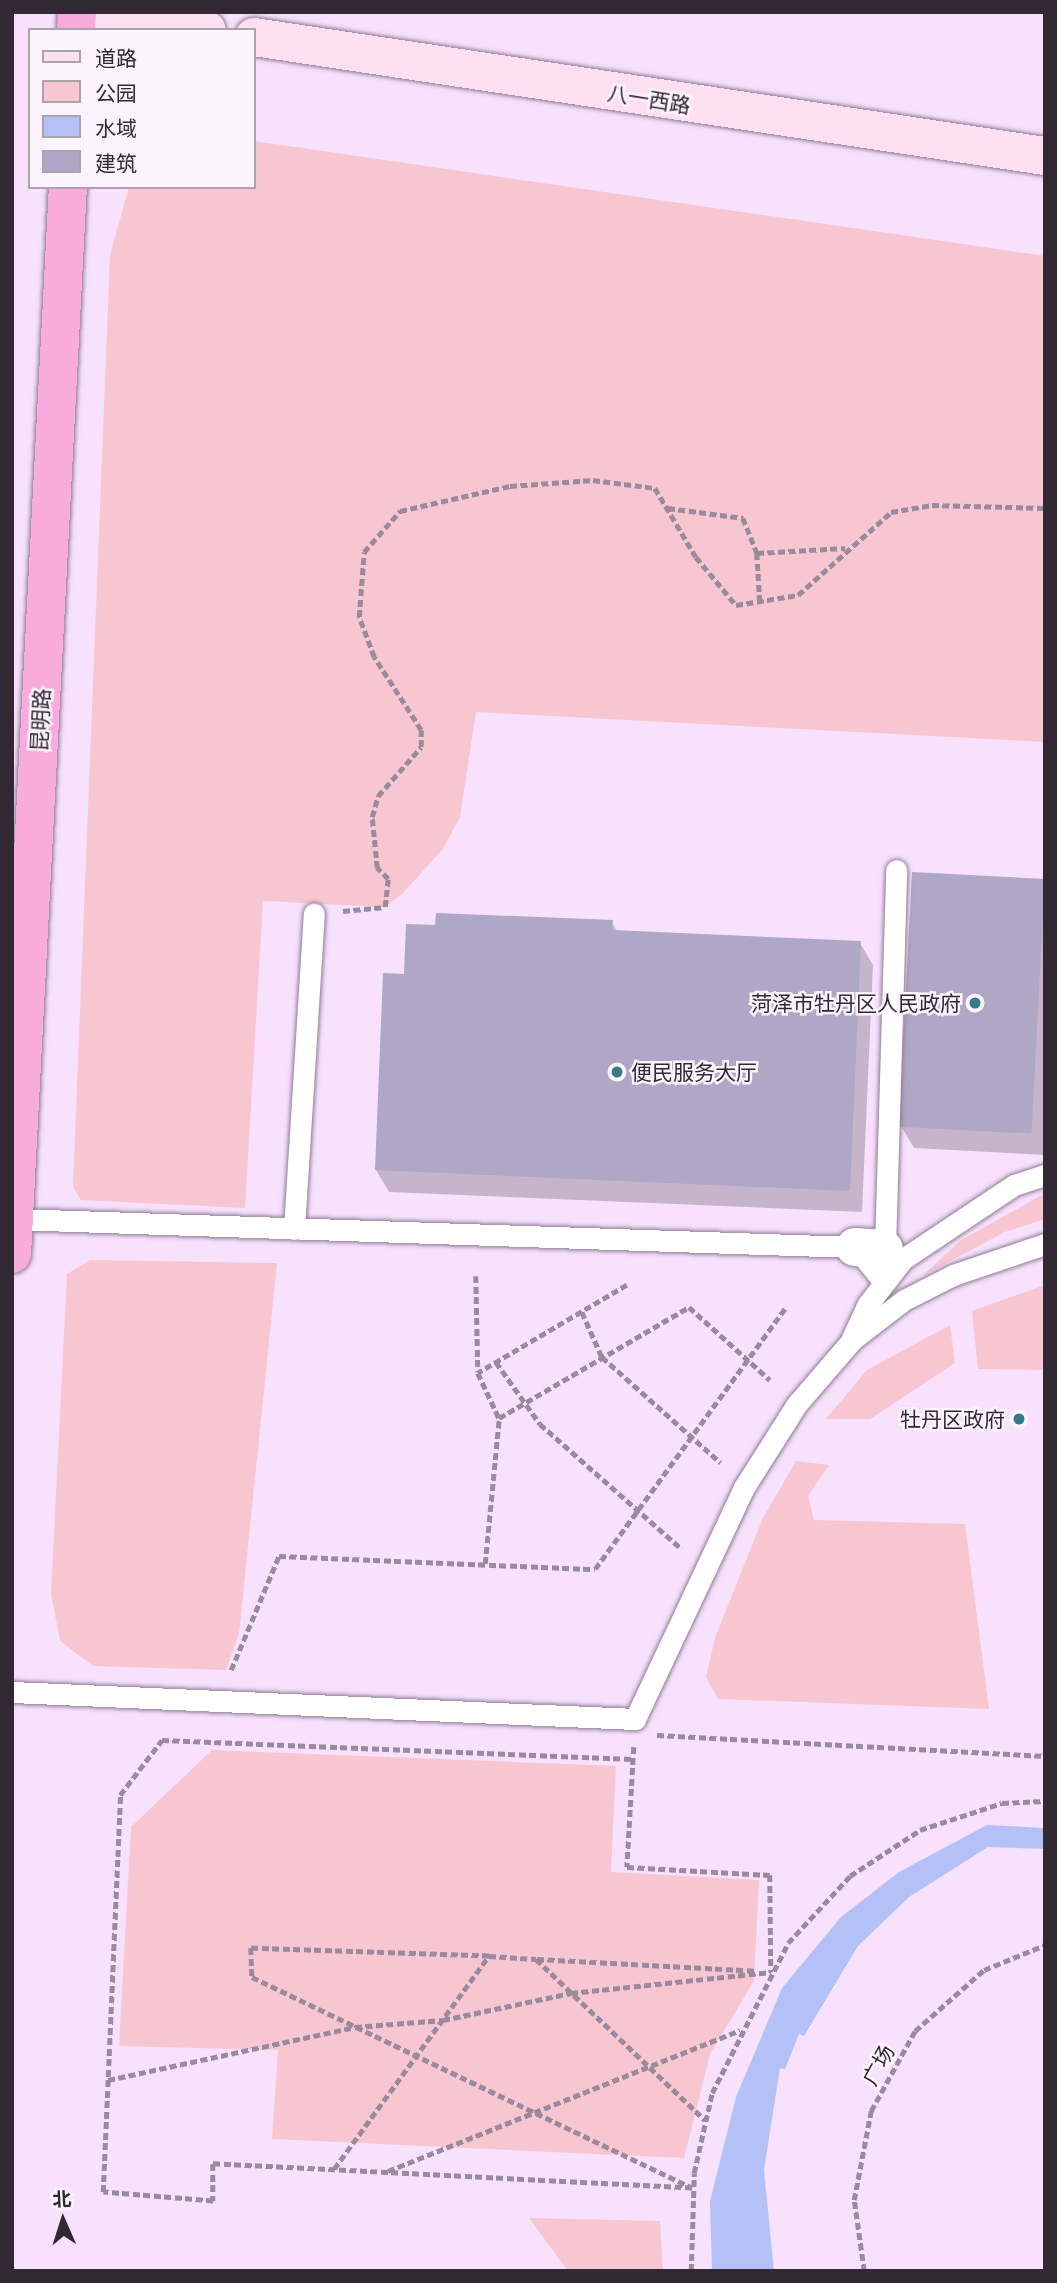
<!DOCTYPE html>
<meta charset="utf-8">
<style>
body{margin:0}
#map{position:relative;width:1057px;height:2283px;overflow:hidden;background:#f7e1fd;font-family:Manrope,"Noto Sans SC",sans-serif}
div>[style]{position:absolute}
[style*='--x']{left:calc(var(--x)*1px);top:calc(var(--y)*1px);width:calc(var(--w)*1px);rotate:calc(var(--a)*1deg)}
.green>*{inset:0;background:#f8c6d0}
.water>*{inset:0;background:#b4c1f9}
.shadow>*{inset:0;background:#0003}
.building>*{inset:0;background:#aea7c5;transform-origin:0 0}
.path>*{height:4.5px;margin-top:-2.25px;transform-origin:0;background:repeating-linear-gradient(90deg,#9a8a9e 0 7px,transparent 0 10.5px)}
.roads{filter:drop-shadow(0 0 2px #8f7b94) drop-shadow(0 0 2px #8f7b94)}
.service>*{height:21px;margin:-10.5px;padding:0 10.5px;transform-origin:10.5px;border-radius:10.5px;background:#fff}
.tertiary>*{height:38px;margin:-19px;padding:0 19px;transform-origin:19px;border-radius:19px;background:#fff}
.secondary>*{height:38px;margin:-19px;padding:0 19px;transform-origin:19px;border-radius:19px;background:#fce0f2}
.trunk>*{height:38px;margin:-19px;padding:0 19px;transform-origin:19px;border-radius:19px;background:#f8abdc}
.dots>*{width:19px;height:19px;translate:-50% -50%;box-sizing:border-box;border:4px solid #fdf3ff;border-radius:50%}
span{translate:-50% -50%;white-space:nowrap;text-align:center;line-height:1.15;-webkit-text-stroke:5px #fdf3ff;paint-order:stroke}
.street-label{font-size:21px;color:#312833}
.poi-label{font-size:21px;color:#312833}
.right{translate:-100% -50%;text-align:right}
.left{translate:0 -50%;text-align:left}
.frame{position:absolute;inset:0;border:14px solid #312833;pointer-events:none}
.legend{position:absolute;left:28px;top:28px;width:228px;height:161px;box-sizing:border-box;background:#fdf3ff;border:2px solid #aba2ad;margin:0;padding:9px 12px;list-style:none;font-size:21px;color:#312833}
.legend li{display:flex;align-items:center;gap:14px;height:35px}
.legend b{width:35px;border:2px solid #aba2ad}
.north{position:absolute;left:28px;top:2185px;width:70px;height:70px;-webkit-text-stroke:5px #fdf3ff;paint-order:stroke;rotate:357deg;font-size:19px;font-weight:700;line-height:28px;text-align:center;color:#312833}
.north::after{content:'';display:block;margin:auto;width:24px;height:32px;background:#312833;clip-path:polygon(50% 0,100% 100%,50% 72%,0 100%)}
</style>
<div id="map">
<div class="green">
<div style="clip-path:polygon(254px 141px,1045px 256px,1045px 742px,476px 712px,460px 817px,443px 849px,403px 893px,385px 907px,263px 901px,245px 1208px,81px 1200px,73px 1187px,110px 255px,129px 187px,254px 187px)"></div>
<div style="clip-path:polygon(1045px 1193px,1045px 1219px,1005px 1232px,922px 1276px,960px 1241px)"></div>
<div style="clip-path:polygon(90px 1260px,277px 1263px,239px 1634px,226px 1670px,93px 1666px,60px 1641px,51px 1593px,67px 1274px)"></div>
<div style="clip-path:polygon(1045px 1285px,1045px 1370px,978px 1369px,972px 1311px)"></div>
<div style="clip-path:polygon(950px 1325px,955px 1363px,870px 1419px,826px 1419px,867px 1370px)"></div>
<div style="clip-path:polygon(796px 1461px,829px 1465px,808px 1496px,814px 1520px,965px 1524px,989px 1709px,718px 1699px,706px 1677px,715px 1638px,763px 1518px)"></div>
<div style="clip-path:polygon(212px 1750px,616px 1766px,611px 1872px,759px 1880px,754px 1981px,710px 2054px,684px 2158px,272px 2139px,278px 2050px,119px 2046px,131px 1827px)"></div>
<div style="clip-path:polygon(529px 2218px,660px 2221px,663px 2271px,568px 2271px)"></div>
</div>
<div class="water">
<div style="clip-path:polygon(987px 1825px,1045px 1828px,1045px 1849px,988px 1847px,909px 1897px,858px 1946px,804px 2036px,799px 2034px,785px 2069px,780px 2068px,764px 2170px,774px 2271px,712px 2271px,710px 2201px,736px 2097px,782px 1988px,841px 1917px,899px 1872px)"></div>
</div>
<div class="shadow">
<div style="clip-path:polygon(1045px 880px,1045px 1155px,914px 1148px,901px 1126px)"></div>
<div style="clip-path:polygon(612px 922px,617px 932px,860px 943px,873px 965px,862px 1212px,389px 1192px,376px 1170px)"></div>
</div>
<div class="building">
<div style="left:912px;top:872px;width:133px;height:255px;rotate:3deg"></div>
<div style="clip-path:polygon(436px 913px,613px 920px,612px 930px,861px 941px,850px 1191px,375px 1170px,383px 973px,404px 974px,406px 924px,435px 925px)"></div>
</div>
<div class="path">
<div style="--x:668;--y:508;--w:76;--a:7.6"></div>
<div style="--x:743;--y:518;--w:38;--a:68"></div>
<div style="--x:757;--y:553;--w:51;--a:86.6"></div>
<div style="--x:757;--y:553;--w:88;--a:-3.3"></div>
<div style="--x:343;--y:911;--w:42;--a:-5.4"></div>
<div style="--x:385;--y:907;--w:28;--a:-84"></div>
<div style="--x:388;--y:879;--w:16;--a:-135"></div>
<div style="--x:377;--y:868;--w:51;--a:-95.6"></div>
<div style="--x:372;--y:817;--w:22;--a:-74"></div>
<div style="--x:378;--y:796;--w:65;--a:-48.7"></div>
<div style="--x:421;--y:747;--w:17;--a:-90"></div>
<div style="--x:421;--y:730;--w:87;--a:-122.8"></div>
<div style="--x:374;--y:657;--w:43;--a:-110.6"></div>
<div style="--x:359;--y:617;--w:65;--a:-85.6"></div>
<div style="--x:364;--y:552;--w:55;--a:-48.7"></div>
<div style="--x:400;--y:511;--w:113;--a:-12.8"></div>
<div style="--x:510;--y:486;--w:83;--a:-4.1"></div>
<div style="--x:593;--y:480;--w:63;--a:7.4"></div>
<div style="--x:655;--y:488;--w:80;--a:59.3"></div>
<div style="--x:696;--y:557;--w:62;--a:50.2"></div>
<div style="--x:736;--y:605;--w:63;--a:-9.2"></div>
<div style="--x:798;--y:595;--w:125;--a:-41.7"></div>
<div style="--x:891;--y:512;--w:42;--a:-9.7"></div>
<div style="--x:932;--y:505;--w:113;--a:1.5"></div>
<div style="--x:476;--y:1276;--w:96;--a:88.8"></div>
<div style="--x:627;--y:1285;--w:173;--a:149.4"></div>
<div style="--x:478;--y:1373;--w:50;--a:65"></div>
<div style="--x:499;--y:1418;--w:220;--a:-30.3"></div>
<div style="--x:689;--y:1307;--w:109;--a:42"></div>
<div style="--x:582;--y:1312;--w:49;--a:66"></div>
<div style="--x:602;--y:1357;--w:159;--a:41.7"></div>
<div style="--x:496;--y:1362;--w:76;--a:54.6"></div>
<div style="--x:540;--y:1424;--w:189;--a:41.4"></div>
<div style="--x:485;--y:1564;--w:147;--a:-84.5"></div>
<div style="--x:231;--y:1670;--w:124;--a:-67.2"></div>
<div style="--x:279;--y:1556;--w:316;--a:2.4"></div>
<div style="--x:595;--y:1569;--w:324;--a:-53.9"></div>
<div style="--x:657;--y:1735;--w:389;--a:3.1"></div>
<div style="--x:634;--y:1747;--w:120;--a:93.3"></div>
<div style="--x:627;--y:1867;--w:143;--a:3.2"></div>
<div style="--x:770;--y:1875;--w:97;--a:89.4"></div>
<div style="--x:489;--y:1956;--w:238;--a:-178.1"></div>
<div style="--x:251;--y:1948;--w:29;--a:88"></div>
<div style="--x:252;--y:1977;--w:488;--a:25.6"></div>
<div style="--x:692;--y:2188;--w:480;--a:-177.1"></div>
<div style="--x:213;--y:2164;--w:37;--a:90"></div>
<div style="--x:213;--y:2201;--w:110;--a:-175.3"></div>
<div style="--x:103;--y:2192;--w:397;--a:-87.5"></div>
<div style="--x:120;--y:1795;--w:69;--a:-52.6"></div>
<div style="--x:162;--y:1740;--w:471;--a:2.3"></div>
<div style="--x:537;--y:1959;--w:219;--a:3.1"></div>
<div style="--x:108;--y:2080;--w:253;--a:-12.1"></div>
<div style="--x:355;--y:2027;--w:88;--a:-4.5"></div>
<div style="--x:443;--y:2020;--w:131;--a:-11.9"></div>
<div style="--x:571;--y:1993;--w:201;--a:-6"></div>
<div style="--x:334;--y:2169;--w:263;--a:-54"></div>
<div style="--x:489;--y:1956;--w:47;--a:3.7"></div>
<div style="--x:536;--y:1959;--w:233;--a:43.6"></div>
<div style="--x:388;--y:2171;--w:379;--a:-21.8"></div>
<div style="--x:691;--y:2271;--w:98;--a:-88.2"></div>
<div style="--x:694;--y:2173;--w:82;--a:-77.3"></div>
<div style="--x:712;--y:2093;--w:168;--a:-63.1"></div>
<div style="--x:788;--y:1943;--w:91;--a:-47.2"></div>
<div style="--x:850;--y:1876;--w:84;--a:-33.3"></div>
<div style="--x:920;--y:1830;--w:86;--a:-18.2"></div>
<div style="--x:1002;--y:1803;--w:43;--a:-2.7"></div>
<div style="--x:864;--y:2271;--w:72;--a:-98"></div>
<div style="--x:854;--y:2200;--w:91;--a:-79.2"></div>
<div style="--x:871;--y:2111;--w:91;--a:-61.2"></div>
<div style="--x:915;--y:2031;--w:92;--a:-41.5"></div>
<div style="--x:984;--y:1970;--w:66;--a:-22.3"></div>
</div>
<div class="roads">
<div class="service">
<div style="--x:14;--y:1219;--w:841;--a:1.91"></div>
<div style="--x:855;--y:1247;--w:45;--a:50.4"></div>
<div style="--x:884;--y:1282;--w:412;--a:-88.3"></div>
<div style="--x:294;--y:1229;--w:316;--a:-86.4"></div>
<div style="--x:852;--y:1338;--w:38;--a:-65"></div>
<div style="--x:868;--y:1304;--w:57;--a:-52.1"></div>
<div style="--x:903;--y:1259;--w:133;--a:-33.7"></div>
<div style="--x:1014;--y:1185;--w:33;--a:-18"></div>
<div style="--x:12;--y:1692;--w:624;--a:2.48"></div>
<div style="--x:635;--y:1719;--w:254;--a:-64.8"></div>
<div style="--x:743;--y:1489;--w:101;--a:-57.6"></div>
<div style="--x:797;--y:1404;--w:84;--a:-49.3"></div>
<div style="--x:852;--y:1340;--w:66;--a:-37.6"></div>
<div style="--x:904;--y:1300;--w:55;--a:-27"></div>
<div style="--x:953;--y:1275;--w:97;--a:-18.6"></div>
</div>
<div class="tertiary">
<div style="--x:855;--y:1247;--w:29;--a:4"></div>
</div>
<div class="secondary">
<div style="--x:96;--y:12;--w:112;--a:9.2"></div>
<div style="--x:254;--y:37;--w:800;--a:8.56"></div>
</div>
<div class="trunk">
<div style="--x:76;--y:30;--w:18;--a:-87"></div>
<div style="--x:12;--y:1254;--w:1068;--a:-87"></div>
</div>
</div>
<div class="dots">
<div style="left:975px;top:1003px;background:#347c85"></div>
<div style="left:617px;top:1072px;background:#347c85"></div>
<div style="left:1019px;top:1419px;background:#347c85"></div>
</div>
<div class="street-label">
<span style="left:649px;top:99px;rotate:9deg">八一西路</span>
<span style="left:40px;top:720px;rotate:-87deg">昆明路</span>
<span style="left:878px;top:2065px;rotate:-61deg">广场</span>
</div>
<div class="poi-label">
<span class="right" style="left:961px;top:1003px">菏泽市牡丹区人民政府</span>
<span class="left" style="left:631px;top:1072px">便民服务大厅</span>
<span class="right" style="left:1005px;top:1419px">牡丹区政府</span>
</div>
<div class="frame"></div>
<ul class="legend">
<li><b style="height:9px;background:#fce0f2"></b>道路</li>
<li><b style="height:19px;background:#f8c6d0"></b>公园</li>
<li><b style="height:19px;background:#b4c1f9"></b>水域</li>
<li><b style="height:19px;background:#aea7c5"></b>建筑</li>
</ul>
<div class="north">北</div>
</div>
